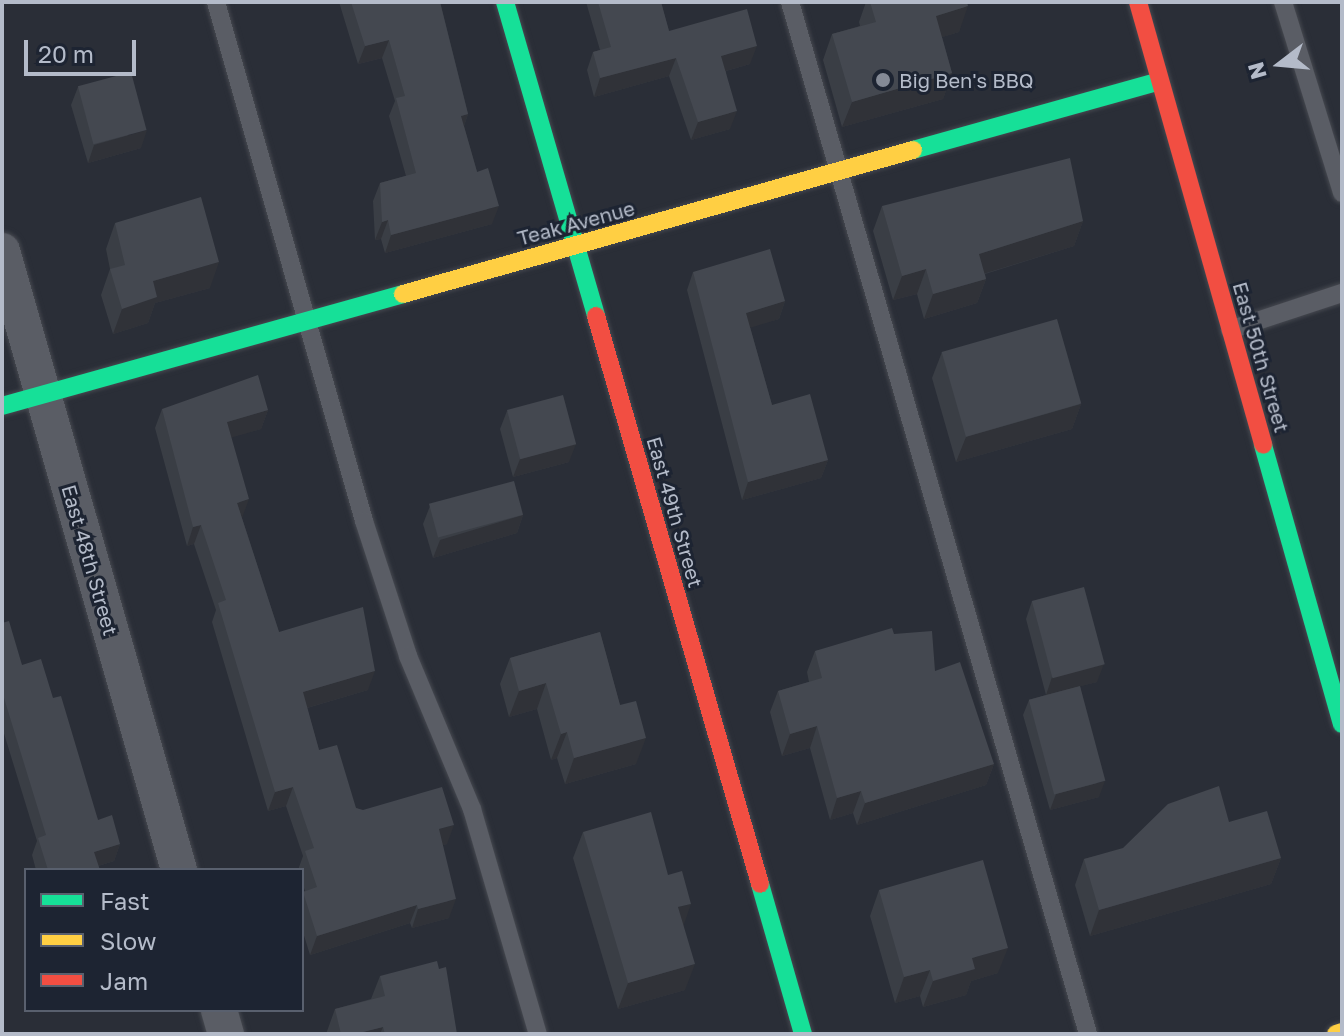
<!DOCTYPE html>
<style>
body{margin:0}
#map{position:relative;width:1344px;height:1036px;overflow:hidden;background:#2a2e37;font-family:"Golos Text",sans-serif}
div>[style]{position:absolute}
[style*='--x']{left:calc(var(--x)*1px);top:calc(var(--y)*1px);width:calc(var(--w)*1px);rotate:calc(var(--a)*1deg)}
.roads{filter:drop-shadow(0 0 2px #464950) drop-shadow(0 0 2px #464950)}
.lane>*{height:18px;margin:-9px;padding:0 9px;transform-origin:9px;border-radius:9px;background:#5a5d65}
.street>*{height:36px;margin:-18px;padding:0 18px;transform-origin:18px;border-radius:18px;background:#5a5d65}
.fast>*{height:18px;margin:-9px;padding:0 9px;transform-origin:9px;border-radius:9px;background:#16e098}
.slow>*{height:18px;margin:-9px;padding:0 9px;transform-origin:9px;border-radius:9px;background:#ffcf43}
.jam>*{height:18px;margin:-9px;padding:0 9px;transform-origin:9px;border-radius:9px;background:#f24e42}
.wall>*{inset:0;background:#3a3e45}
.shaded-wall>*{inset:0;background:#303238}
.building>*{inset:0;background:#444850;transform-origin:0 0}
.dots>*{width:22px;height:22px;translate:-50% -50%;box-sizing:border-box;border:4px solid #1d2432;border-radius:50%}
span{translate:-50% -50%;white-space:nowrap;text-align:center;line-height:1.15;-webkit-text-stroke:6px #1d2432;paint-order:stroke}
.poi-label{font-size:20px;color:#b4bbc9}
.left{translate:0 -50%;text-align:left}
.street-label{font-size:20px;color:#b4bbc9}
.frame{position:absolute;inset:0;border:4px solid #b4bbc9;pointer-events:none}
.legend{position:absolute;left:24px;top:868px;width:280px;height:144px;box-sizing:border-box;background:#1d2432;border:2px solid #59606e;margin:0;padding:10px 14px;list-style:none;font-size:24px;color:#b4bbc9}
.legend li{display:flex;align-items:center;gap:16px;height:40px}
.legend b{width:40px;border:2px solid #59606e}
.north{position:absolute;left:1240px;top:24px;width:80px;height:80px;-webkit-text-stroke:6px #1d2432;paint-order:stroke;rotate:254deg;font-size:22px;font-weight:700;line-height:32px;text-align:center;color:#b4bbc9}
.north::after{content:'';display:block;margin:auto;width:28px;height:36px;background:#b4bbc9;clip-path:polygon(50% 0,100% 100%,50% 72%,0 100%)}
.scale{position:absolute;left:24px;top:40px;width:112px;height:36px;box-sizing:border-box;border:4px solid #b4bbc9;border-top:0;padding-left:10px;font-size:24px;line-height:28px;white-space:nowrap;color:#b4bbc9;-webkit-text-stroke:6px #1d2432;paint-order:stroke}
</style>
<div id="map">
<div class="roads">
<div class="lane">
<div style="--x:216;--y:2;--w:540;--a:74.08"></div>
<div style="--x:364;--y:521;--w:142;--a:71.9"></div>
<div style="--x:408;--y:656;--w:166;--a:67.3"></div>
<div style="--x:472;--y:809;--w:234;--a:73.7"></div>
<div style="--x:790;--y:2;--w:1074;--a:73.89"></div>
<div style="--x:1283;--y:2;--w:200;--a:72.8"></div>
<div style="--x:1230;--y:330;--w:118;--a:-18.3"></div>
</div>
<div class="street">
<div style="--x:2;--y:251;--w:644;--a:74.04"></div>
<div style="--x:219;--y:1010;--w:25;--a:74"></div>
</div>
<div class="fast">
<div style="--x:505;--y:2;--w:327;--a:73.8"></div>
<div style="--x:913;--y:150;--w:256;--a:-15.6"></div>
<div style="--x:2;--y:406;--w:416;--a:-15.6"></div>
<div style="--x:1263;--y:445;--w:290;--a:74.2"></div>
<div style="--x:760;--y:884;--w:156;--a:74"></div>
</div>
<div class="slow">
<div style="--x:403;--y:294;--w:530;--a:-15.77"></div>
<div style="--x:1336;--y:1034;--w:6;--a:-18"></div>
</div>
<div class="jam">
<div style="--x:1138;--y:2;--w:460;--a:74.2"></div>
<div style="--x:596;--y:316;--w:591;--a:73.89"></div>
</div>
</div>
<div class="wall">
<div style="clip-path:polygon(339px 2px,440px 2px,468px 114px,464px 126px,492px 224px,385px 253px,381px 239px,375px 240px,373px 201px,380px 183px,406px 176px,389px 116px,395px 101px,382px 58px,358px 64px)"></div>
<div style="clip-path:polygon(586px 2px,661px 2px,669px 31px,750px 64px,726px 71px,730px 129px,691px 140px,669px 76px,594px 97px,587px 70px,593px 52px,600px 50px)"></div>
<div style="clip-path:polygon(866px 2px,967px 2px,959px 32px,942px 37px,952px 73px,943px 99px,842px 127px,823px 60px,832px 34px,860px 26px,859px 22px)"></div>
<div style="clip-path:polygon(78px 87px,141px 148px,88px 163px,71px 105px)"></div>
<div style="clip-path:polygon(882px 206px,1083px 221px,1074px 246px,985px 274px,986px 279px,977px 303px,924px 319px,917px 294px,893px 300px,873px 231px)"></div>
<div style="clip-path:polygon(115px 223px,210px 288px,155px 303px,148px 323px,113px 334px,101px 295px,110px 269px,106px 249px)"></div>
<div style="clip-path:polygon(693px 272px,785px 301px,779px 319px,750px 327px,772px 405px,828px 460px,821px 478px,742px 500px,687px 290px)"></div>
<div style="clip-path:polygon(942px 352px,1081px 404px,1072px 429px,956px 462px,932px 378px)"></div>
<div style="clip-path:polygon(162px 409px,268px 410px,261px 429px,231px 437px,242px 518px,279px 632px,368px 690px,307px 708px,319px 750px,356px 808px,447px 844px,443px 845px,449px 918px,412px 928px,410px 923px,310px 955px,302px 929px,302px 895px,303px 892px,305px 891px,302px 882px,302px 870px,298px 870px,303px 856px,286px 806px,268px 811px,212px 622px,216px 610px,194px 544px,187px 546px,155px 428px)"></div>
<div style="clip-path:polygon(507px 411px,569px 462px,513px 477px,500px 429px)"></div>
<div style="clip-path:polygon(430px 506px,523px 515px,517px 533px,433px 558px,423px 524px)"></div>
<div style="clip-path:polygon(1032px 601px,1097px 682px,1080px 686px,1099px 797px,1050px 810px,1023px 715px,1029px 700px,1046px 695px,1026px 619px)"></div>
<div style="clip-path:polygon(2px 623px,22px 665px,53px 698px,98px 820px,120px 844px,114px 861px,98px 866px,100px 870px,36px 870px,32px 855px,37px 841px,2px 727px)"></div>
<div style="clip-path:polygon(600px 632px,636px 764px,565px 784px,557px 758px,551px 760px,537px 709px,509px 717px,500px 684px,510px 658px)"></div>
<div style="clip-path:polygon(894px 634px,935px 671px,994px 764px,986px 785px,857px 825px,853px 813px,830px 820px,810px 748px,782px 756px,770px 712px,778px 691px,809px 682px,807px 672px,815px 651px)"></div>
<div style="clip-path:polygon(1229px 822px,1281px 858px,1271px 884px,1090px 936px,1075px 885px,1084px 859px)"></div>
<div style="clip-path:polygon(583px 832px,668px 875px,683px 925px,685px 990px,618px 1009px,573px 858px)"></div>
<div style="clip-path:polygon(879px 890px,998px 973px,971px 981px,966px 995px,923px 1007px,920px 996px,895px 1003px,870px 916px)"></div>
<div style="clip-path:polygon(380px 976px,457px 1034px,326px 1034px,335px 1009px,371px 999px)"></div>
</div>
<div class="shaded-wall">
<div style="clip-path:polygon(968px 6px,959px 32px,926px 42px,936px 16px)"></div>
<div style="clip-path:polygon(389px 40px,382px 58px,358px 64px,365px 46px)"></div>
<div style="clip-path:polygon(757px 46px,750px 64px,715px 74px,721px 56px)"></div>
<div style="clip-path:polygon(676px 58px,669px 76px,594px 97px,600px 78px)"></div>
<div style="clip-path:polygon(952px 73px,943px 99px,842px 127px,852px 102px)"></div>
<div style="clip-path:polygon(737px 111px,730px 129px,691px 140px,698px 122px)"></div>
<div style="clip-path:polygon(468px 114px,462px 132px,461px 116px)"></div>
<div style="clip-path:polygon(147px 130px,141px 148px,88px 163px,94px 145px)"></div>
<div style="clip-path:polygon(499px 206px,492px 224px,385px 253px,391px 235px)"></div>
<div style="clip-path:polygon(388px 220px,381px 239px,375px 240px,382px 222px)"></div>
<div style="clip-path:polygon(1083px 221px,1074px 246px,970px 278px,979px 254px)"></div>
<div style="clip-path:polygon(219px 262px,210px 288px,155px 303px,148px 323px,113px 334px,122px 309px,153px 281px)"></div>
<div style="clip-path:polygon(926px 269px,917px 294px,893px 300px,902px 276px)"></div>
<div style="clip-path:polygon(986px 279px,977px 303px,924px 319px,933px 294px)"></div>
<div style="clip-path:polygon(785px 301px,779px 319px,740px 331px,746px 313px)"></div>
<div style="clip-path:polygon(1081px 404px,1072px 429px,956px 462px,966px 437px)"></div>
<div style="clip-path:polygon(268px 410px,261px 429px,220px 441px,227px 422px)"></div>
<div style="clip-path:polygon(576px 444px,569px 462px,513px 477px,520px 459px)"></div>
<div style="clip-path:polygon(828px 460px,821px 478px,742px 500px,748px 482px)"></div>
<div style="clip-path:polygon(249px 499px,242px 518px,237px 503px)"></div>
<div style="clip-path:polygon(523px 515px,517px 533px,433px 558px,440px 540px)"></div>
<div style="clip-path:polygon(201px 525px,194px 544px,187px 546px,193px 527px)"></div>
<div style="clip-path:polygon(1104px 664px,1097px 682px,1046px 695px,1052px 677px)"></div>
<div style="clip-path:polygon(375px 671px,368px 690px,296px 711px,303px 692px)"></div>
<div style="clip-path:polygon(546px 683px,537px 709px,509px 717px,519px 691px)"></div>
<div style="clip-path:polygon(817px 726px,810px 748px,782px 756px,790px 734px)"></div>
<div style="clip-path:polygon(567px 732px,557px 758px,551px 760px,561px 734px)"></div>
<div style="clip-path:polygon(646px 738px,636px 764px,565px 784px,574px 758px)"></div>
<div style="clip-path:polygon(994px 764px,986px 785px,857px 825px,865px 803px)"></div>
<div style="clip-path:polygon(1105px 781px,1099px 797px,1050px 810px,1056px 794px)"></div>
<div style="clip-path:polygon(293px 787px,286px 806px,268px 811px,275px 792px)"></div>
<div style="clip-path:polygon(861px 791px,853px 813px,830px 820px,837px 798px)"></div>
<div style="clip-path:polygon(454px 825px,447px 844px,432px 848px,439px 829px)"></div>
<div style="clip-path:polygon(120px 844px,114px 861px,88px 869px,94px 852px)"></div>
<div style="clip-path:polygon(1281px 858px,1271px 884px,1090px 936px,1099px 910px)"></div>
<div style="clip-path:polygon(456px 899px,449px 918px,412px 928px,418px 909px)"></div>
<div style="clip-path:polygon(691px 904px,682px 930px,678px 907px)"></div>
<div style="clip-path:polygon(417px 905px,410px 923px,310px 955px,317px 936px)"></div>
<div style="clip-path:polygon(1008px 948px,998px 973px,971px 981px,966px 995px,923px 1007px,933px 981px,972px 958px)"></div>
<div style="clip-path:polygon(695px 964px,685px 990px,618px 1009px,628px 983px)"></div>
<div style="clip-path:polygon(930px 970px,920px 996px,895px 1003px,904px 977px)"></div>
<div style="clip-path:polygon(383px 1027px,380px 1034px,355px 1034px)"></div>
</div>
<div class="building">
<div style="clip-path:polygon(351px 2px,440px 2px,468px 114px,461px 116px,477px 172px,488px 168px,499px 206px,391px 235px,388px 220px,382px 222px,380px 183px,416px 173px,396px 98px,405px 96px,389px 40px,365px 46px)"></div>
<div style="clip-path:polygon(598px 2px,661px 2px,669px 31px,747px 9px,757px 46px,721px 56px,737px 111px,698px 122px,676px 58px,600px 78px,593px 52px,611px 47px)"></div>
<div style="clip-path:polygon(870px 2px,967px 2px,968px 6px,936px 16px,952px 73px,852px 102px,832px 34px,876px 22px)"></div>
<div style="left:131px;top:72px;width:60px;height:55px;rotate:75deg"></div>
<div style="clip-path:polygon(1070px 158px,1083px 221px,979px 254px,986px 279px,933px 294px,926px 269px,902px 276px,882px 206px)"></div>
<div style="clip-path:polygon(201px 197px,219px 262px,153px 281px,157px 297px,122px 309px,110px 269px,125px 265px,115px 223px)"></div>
<div style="clip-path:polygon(770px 249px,785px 301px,746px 313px,772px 405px,810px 394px,828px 460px,748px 482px,693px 272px)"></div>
<div style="left:1057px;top:319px;width:88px;height:120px;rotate:74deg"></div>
<div style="clip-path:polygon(258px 375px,268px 410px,227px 422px,249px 499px,237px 503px,279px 632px,363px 607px,375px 671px,303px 692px,319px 750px,337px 745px,356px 808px,363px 810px,442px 787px,454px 825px,439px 829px,456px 899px,418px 909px,417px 905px,317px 936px,303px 892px,317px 887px,305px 851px,314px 848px,293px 787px,275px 792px,218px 603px,226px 600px,201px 525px,193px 527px,162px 409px)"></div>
<div style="left:563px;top:395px;width:51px;height:58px;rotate:75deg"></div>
<div style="left:514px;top:481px;width:35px;height:88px;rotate:75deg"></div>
<div style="left:1084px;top:587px;width:80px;height:54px;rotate:75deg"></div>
<div style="clip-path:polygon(9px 621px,22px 665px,41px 659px,53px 698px,61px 696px,98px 820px,112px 815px,120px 844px,94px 852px,100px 870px,48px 870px,38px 838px,46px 835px,4px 698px,2px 698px,2px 623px)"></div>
<div style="clip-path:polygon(892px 628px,894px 634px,932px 631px,935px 671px,960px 662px,994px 764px,865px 803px,861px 791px,837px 798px,817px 726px,790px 734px,778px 691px,822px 678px,815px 651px)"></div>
<div style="clip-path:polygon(600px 632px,620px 705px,636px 701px,646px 738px,574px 758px,567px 732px,561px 734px,546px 683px,519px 691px,510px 658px)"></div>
<div style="left:1080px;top:686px;width:98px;height:53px;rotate:75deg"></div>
<div style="clip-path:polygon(1219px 786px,1229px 822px,1267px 811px,1281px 858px,1099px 910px,1084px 859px,1123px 848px,1168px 804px)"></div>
<div style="clip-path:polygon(651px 812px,668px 875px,682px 871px,691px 904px,678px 907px,695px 964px,628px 983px,583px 832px)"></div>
<div style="clip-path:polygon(983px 860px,1008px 948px,972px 958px,975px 969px,933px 981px,930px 970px,904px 977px,879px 890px)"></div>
<div style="clip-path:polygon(437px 961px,439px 969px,446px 967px,457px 1034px,385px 1034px,383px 1027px,355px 1034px,341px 1034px,335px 1009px,385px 996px,380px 976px)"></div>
</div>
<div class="dots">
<div style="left:883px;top:80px;background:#848a96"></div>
</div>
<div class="poi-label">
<span class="left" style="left:899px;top:80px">Big Ben's BBQ</span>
</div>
<div class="street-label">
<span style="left:576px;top:223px;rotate:-15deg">Teak Avenue</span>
<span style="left:1261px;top:357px;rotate:74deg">East 50th Street</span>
<span style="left:675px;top:512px;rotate:74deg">East 49th Street</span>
<span style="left:90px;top:560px;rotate:74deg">East 48th Street</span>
</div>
<div class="frame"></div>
<ul class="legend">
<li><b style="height:10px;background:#16e098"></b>Fast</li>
<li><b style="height:10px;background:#ffcf43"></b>Slow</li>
<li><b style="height:10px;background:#f24e42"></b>Jam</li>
</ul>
<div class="north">N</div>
<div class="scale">20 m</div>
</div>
